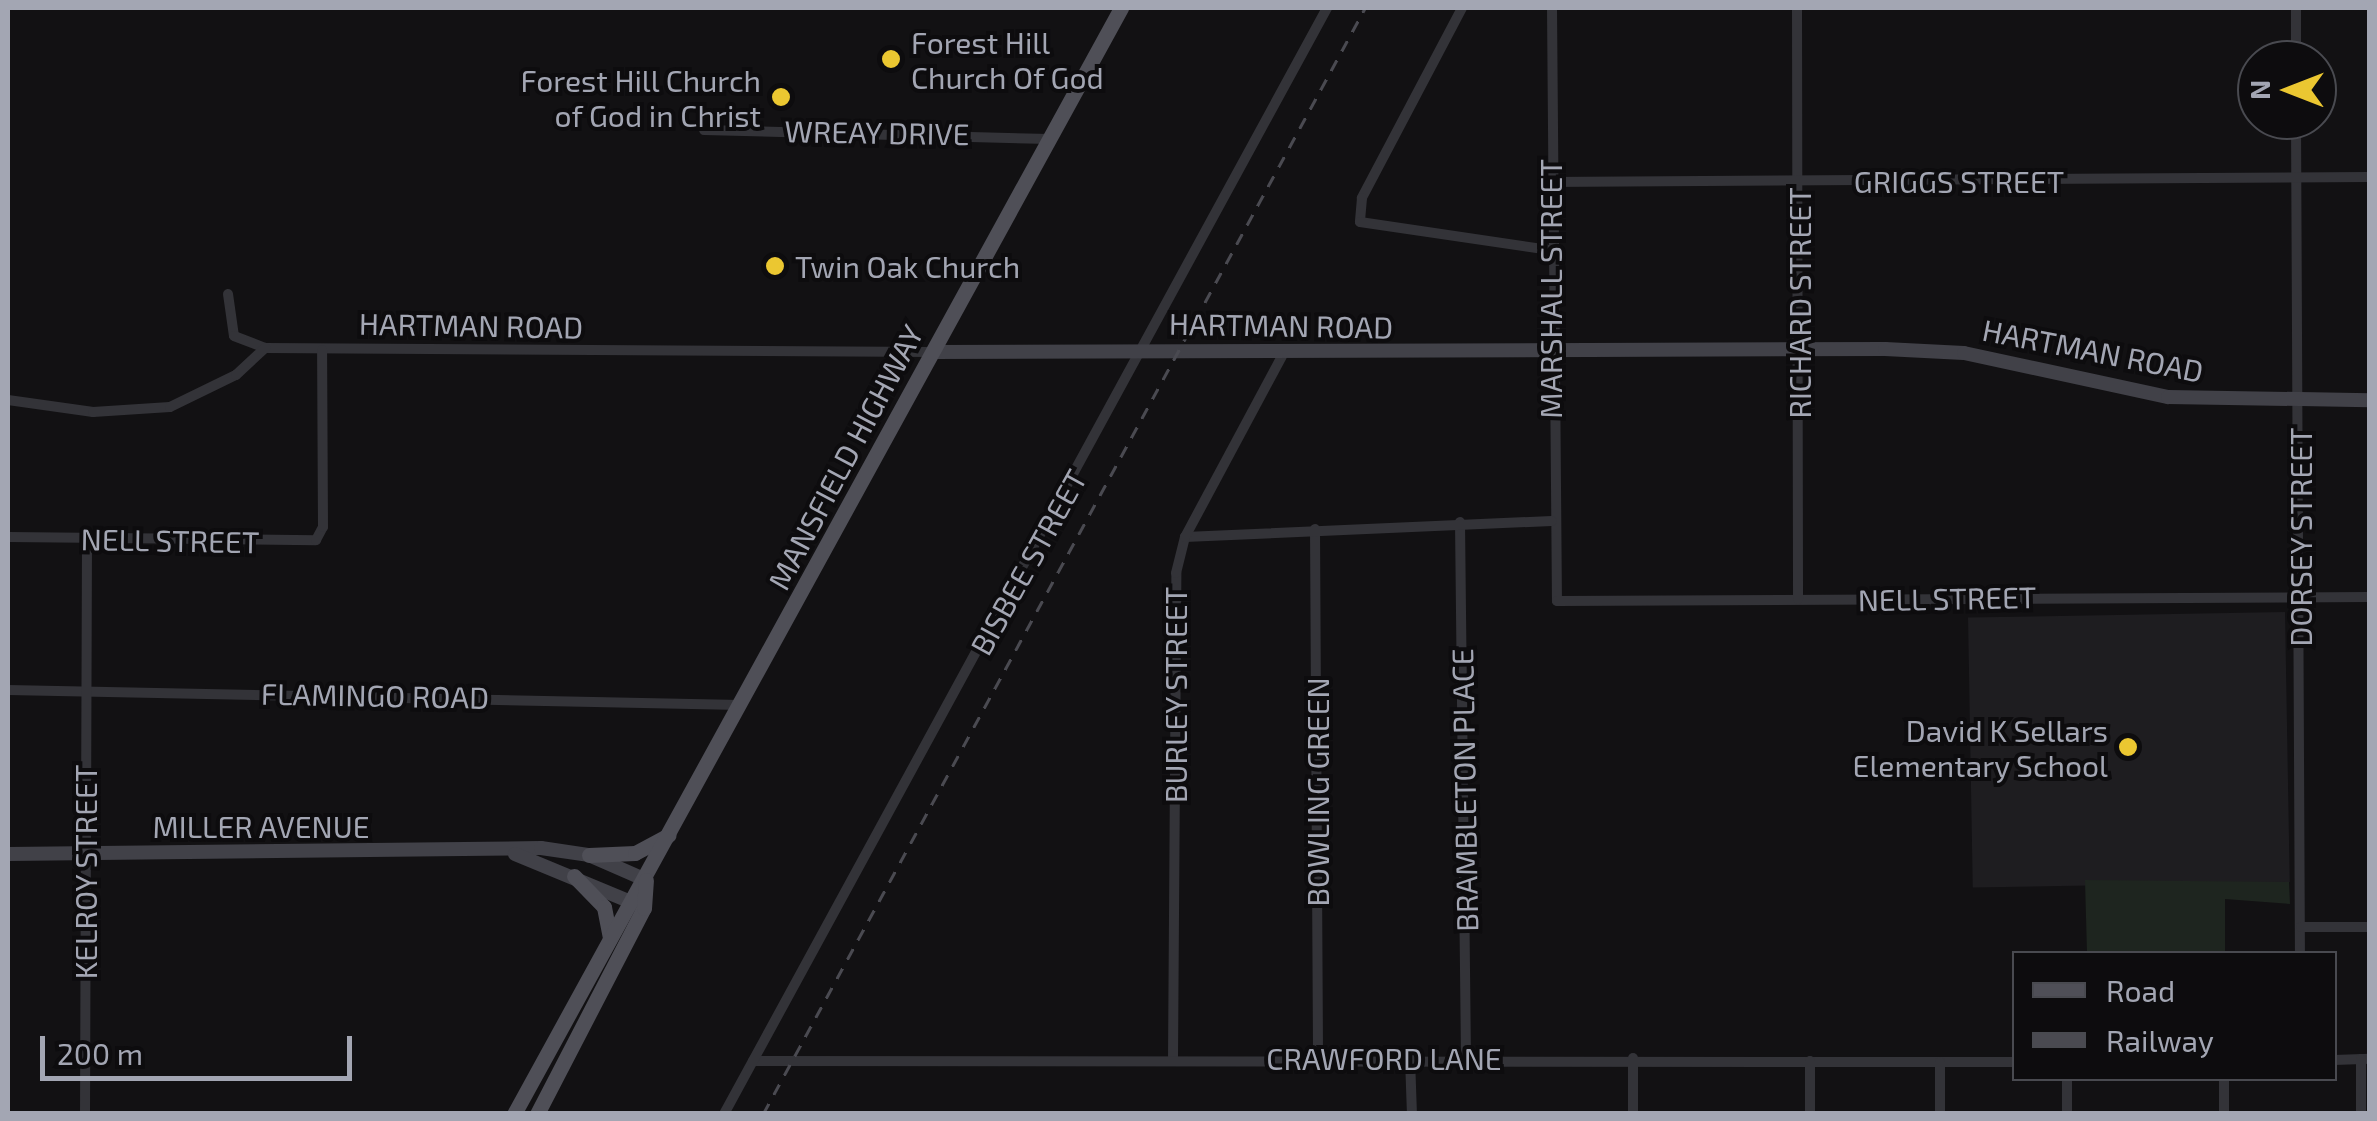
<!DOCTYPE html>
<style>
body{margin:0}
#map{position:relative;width:2377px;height:1121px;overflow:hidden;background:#121113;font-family:"Exo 2",sans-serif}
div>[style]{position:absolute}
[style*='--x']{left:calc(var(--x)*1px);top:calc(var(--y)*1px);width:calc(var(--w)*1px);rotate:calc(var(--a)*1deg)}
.built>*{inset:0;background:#1e1d20;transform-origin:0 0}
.green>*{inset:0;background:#1e251f}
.street>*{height:10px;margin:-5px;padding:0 5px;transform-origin:5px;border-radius:5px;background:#333338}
.secondary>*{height:14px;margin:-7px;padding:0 7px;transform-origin:7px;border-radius:7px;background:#414148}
.primary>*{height:15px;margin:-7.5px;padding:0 7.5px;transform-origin:7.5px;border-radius:7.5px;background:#4f4f57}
.rail>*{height:2.5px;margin-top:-1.25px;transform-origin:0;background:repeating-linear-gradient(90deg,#4a4a51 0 12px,transparent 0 22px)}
.dots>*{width:28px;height:28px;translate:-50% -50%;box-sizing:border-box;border:5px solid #0d0c0e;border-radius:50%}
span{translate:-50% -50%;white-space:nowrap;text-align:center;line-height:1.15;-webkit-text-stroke:8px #0d0c0e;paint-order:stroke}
.poi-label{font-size:30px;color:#a3a6b3}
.left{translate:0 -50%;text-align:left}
.right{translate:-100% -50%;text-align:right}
.street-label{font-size:30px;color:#a3a6b3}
.frame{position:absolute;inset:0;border:10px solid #a3a6b3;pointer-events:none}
.legend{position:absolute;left:2012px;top:951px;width:325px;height:130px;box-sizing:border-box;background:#0d0c0e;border:2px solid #494a50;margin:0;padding:12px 18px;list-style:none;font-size:30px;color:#a3a6b3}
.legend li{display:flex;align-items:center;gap:20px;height:50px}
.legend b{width:50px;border:2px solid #494a50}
.north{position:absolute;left:2237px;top:40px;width:100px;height:100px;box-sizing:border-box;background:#0d0c0e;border:2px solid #494a50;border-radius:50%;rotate:270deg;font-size:28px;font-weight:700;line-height:40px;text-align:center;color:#a3a6b3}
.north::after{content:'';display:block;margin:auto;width:35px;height:45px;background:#ebc731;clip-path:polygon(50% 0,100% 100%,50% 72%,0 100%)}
.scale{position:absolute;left:40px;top:1036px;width:312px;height:45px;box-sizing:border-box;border:5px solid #a3a6b3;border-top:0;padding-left:12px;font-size:30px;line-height:35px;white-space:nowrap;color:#a3a6b3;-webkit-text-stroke:8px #0d0c0e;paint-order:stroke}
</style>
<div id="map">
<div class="built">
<div style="left:2285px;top:612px;width:270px;height:317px;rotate:89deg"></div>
</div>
<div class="green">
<div style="clip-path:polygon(2085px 880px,2289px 882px,2290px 904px,2225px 899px,2225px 953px,2087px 953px)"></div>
</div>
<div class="street">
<div style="--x:1462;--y:8;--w:215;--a:117.8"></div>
<div style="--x:1362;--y:198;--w:24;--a:95"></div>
<div style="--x:1360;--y:222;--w:191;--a:8.4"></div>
<div style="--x:1552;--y:8;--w:593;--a:89.52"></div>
<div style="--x:1557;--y:601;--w:813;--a:-0.28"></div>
<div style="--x:1797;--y:8;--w:591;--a:89.9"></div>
<div style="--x:2296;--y:8;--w:52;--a:90"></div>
<div style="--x:2296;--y:120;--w:834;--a:89.73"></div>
<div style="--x:704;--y:130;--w:346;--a:1.5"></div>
<div style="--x:1548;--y:182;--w:822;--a:-0.35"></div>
<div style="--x:228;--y:294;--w:42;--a:81.9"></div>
<div style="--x:234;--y:336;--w:33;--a:21"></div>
<div style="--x:265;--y:348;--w:668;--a:0.34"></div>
<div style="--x:8;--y:400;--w:86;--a:8"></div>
<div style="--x:93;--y:412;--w:77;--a:-3.7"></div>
<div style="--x:170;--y:407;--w:73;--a:-25.9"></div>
<div style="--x:236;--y:375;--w:40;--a:-43"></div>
<div style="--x:1460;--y:522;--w:536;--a:89.36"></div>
<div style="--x:1315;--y:529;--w:527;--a:89.67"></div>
<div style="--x:8;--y:537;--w:308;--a:0.6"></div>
<div style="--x:316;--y:540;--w:15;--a:-62"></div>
<div style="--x:323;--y:527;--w:177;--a:-90.3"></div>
<div style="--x:1185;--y:537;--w:367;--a:-2.5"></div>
<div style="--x:8;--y:690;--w:733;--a:1.17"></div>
<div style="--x:2301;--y:927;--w:69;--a:0"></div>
<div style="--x:1410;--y:1058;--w:56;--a:88"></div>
<div style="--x:1173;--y:1059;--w:486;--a:-89.6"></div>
<div style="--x:1176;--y:573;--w:37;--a:-76"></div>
<div style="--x:1185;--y:537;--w:205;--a:-61.8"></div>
<div style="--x:2334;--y:1060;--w:36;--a:-2"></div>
<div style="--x:753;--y:1061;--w:1261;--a:0.05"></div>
<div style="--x:1810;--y:1061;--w:53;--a:90"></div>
<div style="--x:1940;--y:1062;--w:52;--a:90"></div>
<div style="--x:2224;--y:1078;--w:36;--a:90"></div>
<div style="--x:85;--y:1114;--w:576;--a:-89.8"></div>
<div style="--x:724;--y:1114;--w:1260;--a:-61.4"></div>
<div style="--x:1633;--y:1114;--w:56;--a:-90"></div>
<div style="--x:2067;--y:1114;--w:36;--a:-90"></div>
<div style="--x:2361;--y:1114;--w:55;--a:-90"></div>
</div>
<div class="secondary">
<div style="--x:933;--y:352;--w:952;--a:-0.18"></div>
<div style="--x:1885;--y:349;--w:79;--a:2.9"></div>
<div style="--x:1964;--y:353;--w:209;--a:12.2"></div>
<div style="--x:2168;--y:397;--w:202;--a:0.9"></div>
<div style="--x:8;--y:854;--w:533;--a:-0.64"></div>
<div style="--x:541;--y:848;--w:49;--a:8.3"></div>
<div style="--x:589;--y:855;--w:62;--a:23.7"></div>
<div style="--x:515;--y:854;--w:133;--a:22.5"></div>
</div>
<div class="primary">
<div style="--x:589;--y:855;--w:46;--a:-2.5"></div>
<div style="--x:635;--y:853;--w:38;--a:-28"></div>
<div style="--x:574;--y:876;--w:43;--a:45.9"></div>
<div style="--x:604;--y:907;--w:31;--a:79"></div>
<div style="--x:514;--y:1114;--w:1262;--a:-61.24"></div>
<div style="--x:537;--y:1114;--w:232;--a:-62.6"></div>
<div style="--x:644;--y:908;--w:28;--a:-86"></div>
</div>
<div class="rail">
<div style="--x:763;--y:1114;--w:1259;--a:-61.44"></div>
</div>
<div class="dots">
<div style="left:891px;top:59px;background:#ebc731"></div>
<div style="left:781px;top:97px;background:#ebc731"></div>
<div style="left:775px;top:266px;background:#ebc731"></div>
<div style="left:2128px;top:747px;background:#ebc731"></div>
</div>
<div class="poi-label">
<span class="left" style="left:911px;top:59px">Forest Hill<br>Church Of God</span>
<span class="right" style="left:761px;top:97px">Forest Hill Church<br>of God in Christ</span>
<span class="left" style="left:795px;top:266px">Twin Oak Church</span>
<span class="right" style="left:2108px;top:747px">David K Sellars<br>Elementary School</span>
</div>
<div class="street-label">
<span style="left:877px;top:132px;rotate:1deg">WREAY DRIVE</span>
<span style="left:1959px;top:181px">GRIGGS STREET</span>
<span style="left:1550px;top:289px;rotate:-90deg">MARSHALL STREET</span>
<span style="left:1799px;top:303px;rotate:-90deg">RICHARD STREET</span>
<span style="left:471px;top:325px;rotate:1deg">HARTMAN ROAD</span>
<span style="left:1281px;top:325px;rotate:1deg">HARTMAN ROAD</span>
<span style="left:2093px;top:350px;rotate:11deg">HARTMAN ROAD</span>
<span style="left:845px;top:457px;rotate:-62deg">MANSFIELD HIGHWAY</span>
<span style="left:2300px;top:537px;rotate:-90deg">DORSEY STREET</span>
<span style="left:170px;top:540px;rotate:1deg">NELL STREET</span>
<span style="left:1028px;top:562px;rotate:-61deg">BISBEE STREET</span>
<span style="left:1947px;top:598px;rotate:-1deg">NELL STREET</span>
<span style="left:375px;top:695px;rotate:1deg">FLAMINGO ROAD</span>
<span style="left:1175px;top:695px;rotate:-90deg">BURLEY STREET</span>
<span style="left:1464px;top:790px;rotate:-91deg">BRAMBLETON PLACE</span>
<span style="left:1317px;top:792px;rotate:-90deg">BOWLING GREEN</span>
<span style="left:261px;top:826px">MILLER AVENUE</span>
<span style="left:85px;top:872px;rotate:-90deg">KELROY STREET</span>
<span style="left:1384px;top:1058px">CRAWFORD LANE</span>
</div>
<div class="frame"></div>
<ul class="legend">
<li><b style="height:12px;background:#4f4f57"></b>Road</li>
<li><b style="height:12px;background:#4a4a51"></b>Railway</li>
</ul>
<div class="north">N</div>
<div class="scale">200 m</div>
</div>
